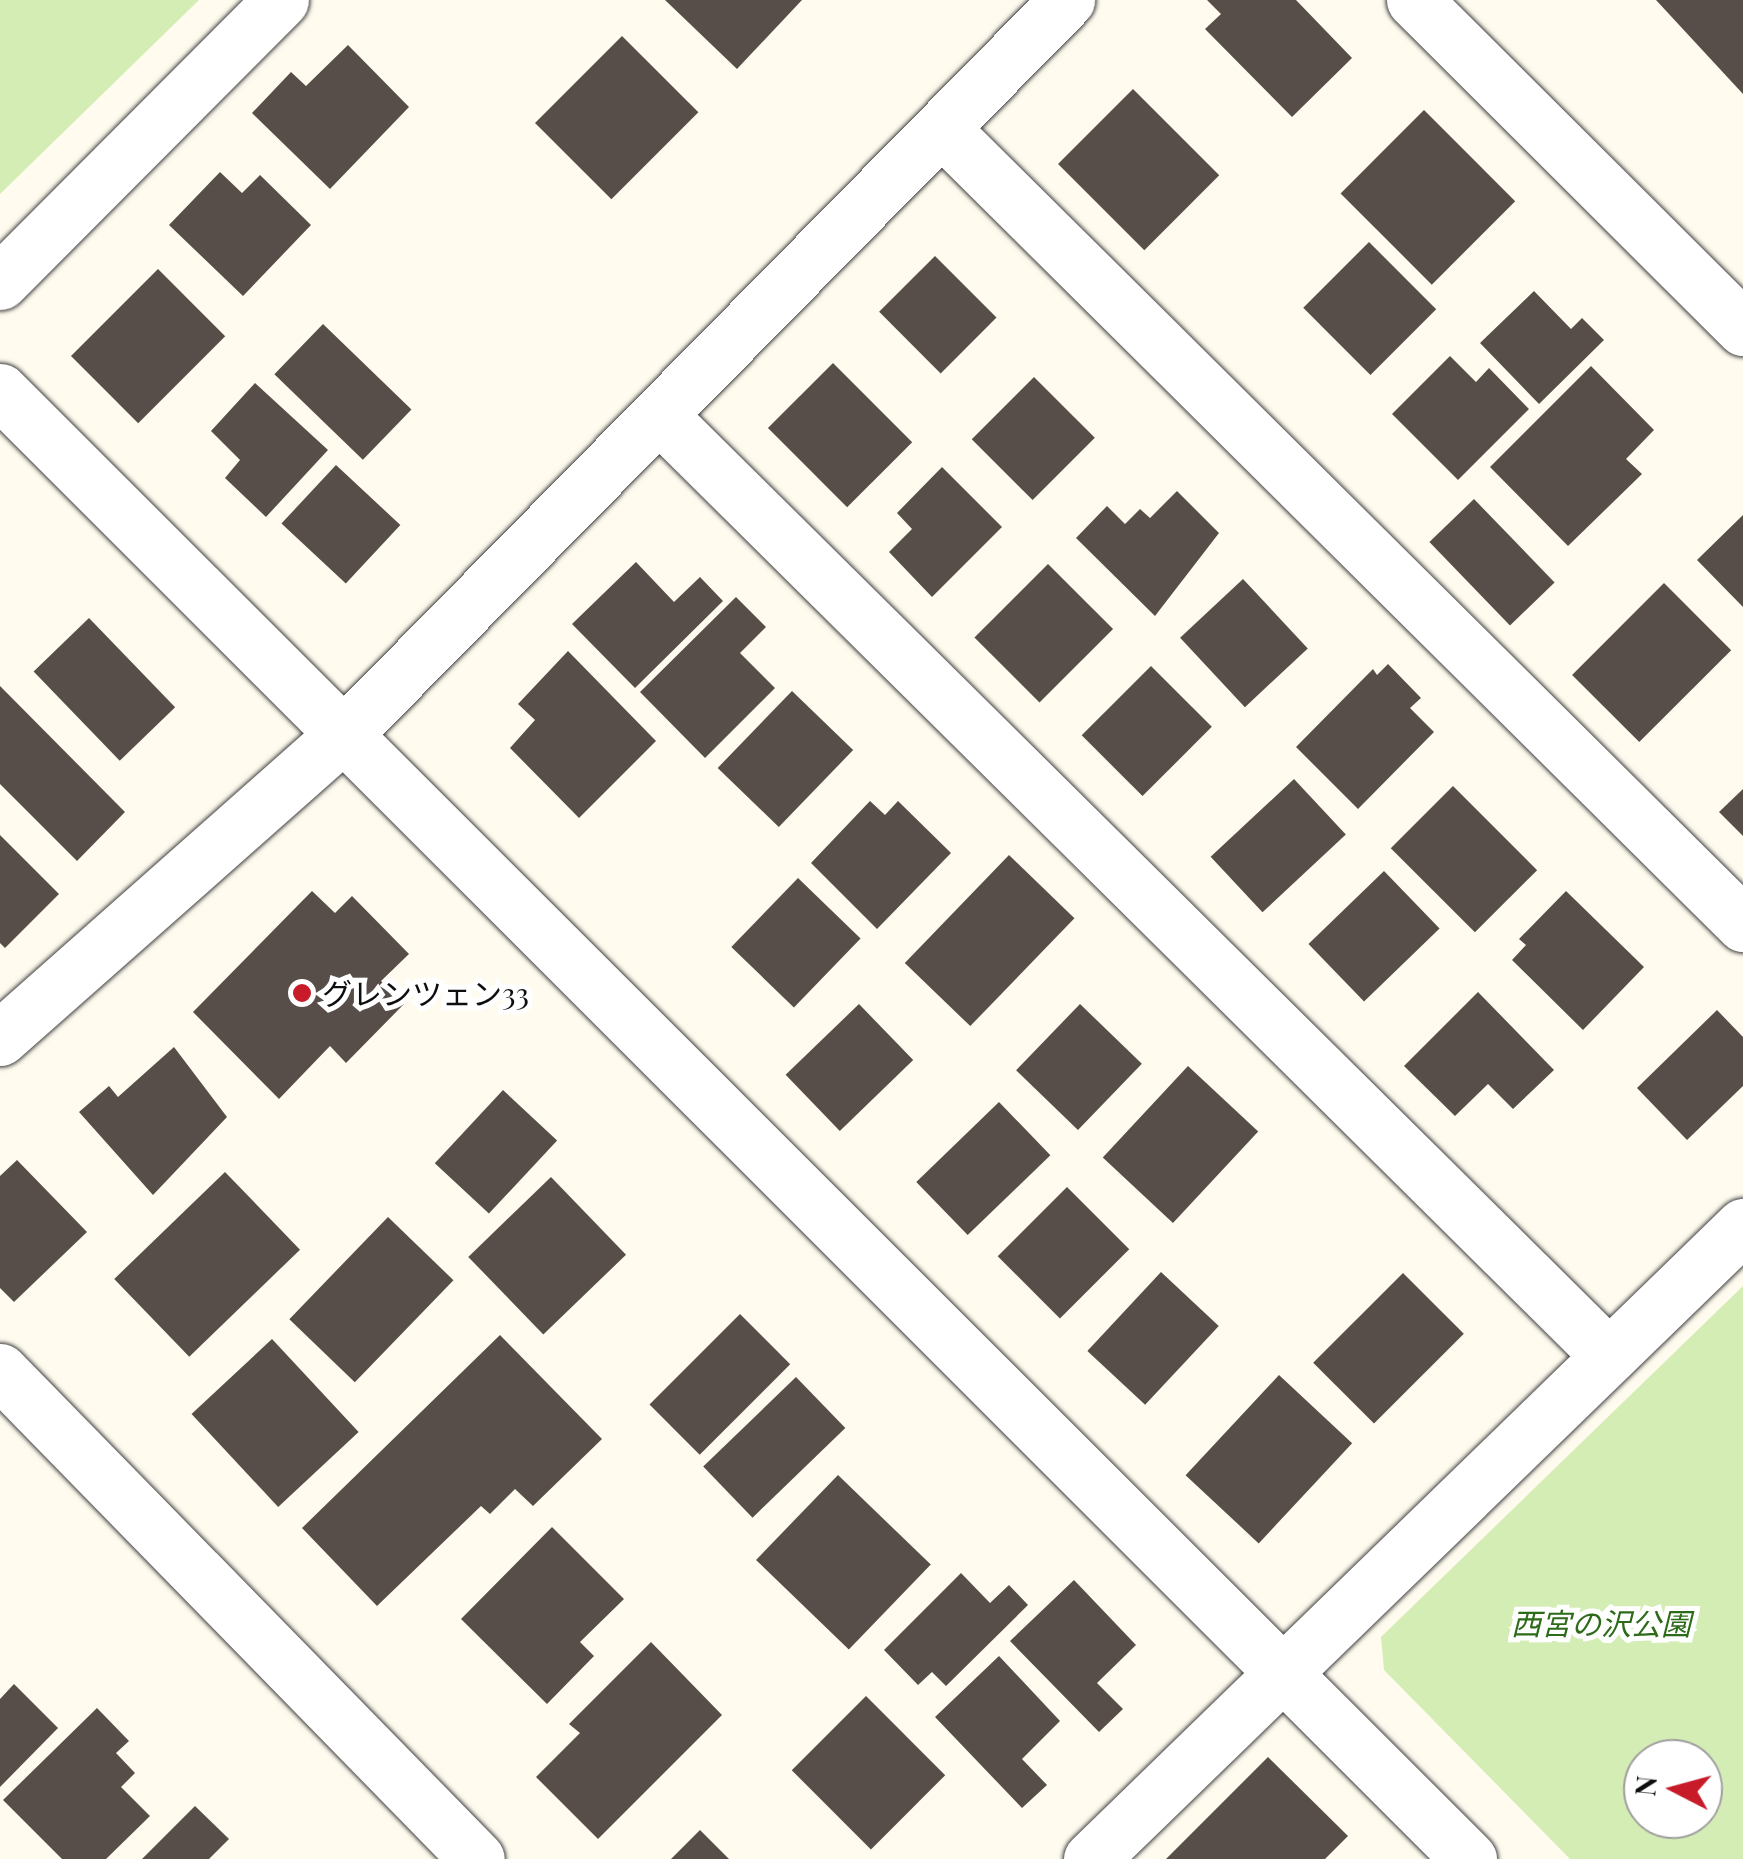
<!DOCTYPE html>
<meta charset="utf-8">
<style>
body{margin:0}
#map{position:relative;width:1743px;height:1859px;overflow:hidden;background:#fffbef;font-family:"Playfair Display","Noto Sans JP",serif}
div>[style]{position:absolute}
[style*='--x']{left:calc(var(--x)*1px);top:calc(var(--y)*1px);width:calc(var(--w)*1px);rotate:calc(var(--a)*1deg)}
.green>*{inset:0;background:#d4edb5}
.building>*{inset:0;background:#574e49;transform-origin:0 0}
.roads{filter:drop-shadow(0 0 2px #414141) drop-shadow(0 0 2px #414141)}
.street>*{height:55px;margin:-27.5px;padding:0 27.5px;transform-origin:27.5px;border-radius:27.5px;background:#fff}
.dots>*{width:28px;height:28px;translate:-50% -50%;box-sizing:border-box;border:5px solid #fff;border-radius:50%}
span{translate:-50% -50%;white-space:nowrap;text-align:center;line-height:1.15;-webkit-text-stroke:10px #fff;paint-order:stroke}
.poi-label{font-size:30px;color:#0e0e0e}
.left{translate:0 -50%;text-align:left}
.park-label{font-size:30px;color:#2d6b19;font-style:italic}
.north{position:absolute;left:1623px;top:1739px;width:100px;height:100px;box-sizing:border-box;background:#fff;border:2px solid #9f9f9f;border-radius:50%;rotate:276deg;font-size:28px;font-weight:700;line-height:40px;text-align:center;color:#0e0e0e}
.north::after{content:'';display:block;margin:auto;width:35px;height:45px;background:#c81b29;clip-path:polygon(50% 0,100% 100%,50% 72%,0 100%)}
</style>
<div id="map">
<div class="green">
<div style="clip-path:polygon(0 0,199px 0,0 194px)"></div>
<div style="clip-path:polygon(evenodd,1743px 1286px,1743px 1859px,1570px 1859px,1384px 1670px,1381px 1637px,1743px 1286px,1703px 1759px,1703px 1819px,1643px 1819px,1643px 1759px,1703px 1759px)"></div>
</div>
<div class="building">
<div style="clip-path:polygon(665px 0,802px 0,737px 69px)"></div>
<div style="clip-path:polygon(1207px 0,1296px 0,1352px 58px,1292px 117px,1205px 29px,1221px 14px)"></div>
<div style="clip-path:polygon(1656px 0,1743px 0,1743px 94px)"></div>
<div style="left:622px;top:36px;width:108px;height:123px;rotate:45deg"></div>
<div style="clip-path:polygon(348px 45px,409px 107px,330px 189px,252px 113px,291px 72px,306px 86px)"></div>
<div style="left:1133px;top:89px;width:122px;height:106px;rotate:45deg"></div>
<div style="left:1424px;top:110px;width:129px;height:118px;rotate:45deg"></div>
<div style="clip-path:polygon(220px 172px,242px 193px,260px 175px,311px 225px,243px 296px,169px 225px)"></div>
<div style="left:1369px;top:242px;width:95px;height:93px;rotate:45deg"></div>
<div style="left:935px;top:256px;width:87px;height:79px;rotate:45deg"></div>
<div style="left:158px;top:269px;width:95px;height:123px;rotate:45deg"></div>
<div style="clip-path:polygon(1534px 291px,1571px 329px,1582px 318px,1604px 340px,1539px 404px,1480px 343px)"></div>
<div style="left:323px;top:324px;width:123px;height:70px;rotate:44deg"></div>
<div style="clip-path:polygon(1450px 356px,1476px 382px,1489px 368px,1529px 409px,1458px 480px,1392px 414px)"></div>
<div style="left:833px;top:363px;width:112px;height:92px;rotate:45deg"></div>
<div style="clip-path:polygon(1591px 366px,1654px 430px,1626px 459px,1642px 474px,1568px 546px,1490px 467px)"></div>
<div style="left:1034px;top:377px;width:86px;height:88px;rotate:45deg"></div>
<div style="clip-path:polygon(255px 383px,328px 450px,266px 517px,225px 478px,240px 460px,211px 431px)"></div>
<div style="left:336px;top:465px;width:88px;height:80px;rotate:43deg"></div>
<div style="clip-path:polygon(942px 467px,1002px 527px,932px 597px,889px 552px,912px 529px,897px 513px)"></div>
<div style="clip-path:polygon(1177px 491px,1219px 533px,1155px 616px,1076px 538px,1107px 506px,1125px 524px,1140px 509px,1150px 518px)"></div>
<div style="left:1474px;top:499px;width:116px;height:62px;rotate:46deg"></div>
<div style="clip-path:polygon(1743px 515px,1743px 607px,1697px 560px)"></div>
<div style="clip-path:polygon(636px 562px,674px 602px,700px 577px,723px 601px,635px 688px,572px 624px)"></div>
<div style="left:1048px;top:564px;width:92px;height:104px;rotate:45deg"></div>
<div style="left:1243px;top:579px;width:95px;height:86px;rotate:47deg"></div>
<div style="left:1664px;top:583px;width:95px;height:130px;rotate:45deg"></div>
<div style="clip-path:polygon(736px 597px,766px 627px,740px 653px,775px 688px,705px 758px,640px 692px)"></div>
<div style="left:89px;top:618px;width:124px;height:77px;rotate:46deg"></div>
<div style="clip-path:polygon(568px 651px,656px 741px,579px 818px,510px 748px,535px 720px,518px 704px)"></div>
<div style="clip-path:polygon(1388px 664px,1421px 698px,1410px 708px,1434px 732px,1358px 809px,1296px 747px,1373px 669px,1377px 675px)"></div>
<div style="left:1151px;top:666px;width:86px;height:98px;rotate:45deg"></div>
<div style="clip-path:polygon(0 686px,125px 812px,77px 861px,0 784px)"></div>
<div style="left:792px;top:691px;width:85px;height:107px;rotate:44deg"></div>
<div style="left:1294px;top:779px;width:76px;height:114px;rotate:47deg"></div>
<div style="left:1453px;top:786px;width:119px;height:88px;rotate:45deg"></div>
<div style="clip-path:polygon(1743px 789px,1743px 836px,1719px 812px)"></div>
<div style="clip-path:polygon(870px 801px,885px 815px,898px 801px,951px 853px,877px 929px,811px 863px)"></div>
<div style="clip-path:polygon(0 835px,59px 894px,5px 948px,0 943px)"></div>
<div style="left:1009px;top:855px;width:91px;height:150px;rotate:44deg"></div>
<div style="left:1384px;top:871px;width:80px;height:105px;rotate:46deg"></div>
<div style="left:798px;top:878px;width:87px;height:96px;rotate:44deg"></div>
<div style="clip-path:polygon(312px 891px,335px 913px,352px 896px,409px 954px,381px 981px,404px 1004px,346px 1063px,330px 1046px,279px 1099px,193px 1012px)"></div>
<div style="clip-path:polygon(1566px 891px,1644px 967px,1583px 1030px,1512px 960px,1526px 945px,1519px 939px)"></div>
<div style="clip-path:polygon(1478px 992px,1554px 1070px,1513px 1109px,1488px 1084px,1455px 1116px,1404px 1066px)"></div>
<div style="left:859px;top:1004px;width:78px;height:102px;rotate:46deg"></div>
<div style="left:1080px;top:1004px;width:86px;height:92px;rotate:44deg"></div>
<div style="clip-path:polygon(1717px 1010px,1743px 1037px,1743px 1086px,1687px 1140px,1637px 1088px)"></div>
<div style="clip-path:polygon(174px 1047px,227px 1117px,153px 1195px,79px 1112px,109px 1086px,118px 1097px)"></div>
<div style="left:1188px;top:1066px;width:96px;height:125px;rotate:43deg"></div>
<div style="left:503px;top:1090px;width:74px;height:100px;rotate:43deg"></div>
<div style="left:999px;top:1102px;width:74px;height:115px;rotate:46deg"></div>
<div style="clip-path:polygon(17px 1160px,87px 1232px,14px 1302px,0 1288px,0 1176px)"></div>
<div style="left:225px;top:1172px;width:108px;height:154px;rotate:46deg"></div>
<div style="left:551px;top:1177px;width:108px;height:115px;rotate:46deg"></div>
<div style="left:1067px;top:1187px;width:88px;height:98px;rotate:45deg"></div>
<div style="left:388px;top:1217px;width:91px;height:142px;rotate:44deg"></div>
<div style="left:1161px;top:1272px;width:79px;height:108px;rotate:43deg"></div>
<div style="left:1403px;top:1273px;width:86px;height:127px;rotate:45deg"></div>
<div style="left:740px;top:1314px;width:71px;height:128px;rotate:45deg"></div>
<div style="clip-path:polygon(500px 1335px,602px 1439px,533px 1506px,515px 1489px,490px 1514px,481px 1506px,377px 1606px,302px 1528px)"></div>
<div style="left:272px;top:1339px;width:127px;height:110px;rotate:47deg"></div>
<div style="left:1279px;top:1375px;width:100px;height:137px;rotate:43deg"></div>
<div style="left:796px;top:1377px;width:71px;height:129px;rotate:46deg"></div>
<div style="left:838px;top:1475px;width:129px;height:118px;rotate:44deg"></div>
<div style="clip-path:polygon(552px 1527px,624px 1599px,580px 1642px,594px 1656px,547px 1704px,461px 1619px)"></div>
<div style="clip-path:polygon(961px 1573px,990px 1603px,1009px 1585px,1028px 1605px,946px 1686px,932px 1672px,918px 1685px,884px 1650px)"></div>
<div style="clip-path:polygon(1074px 1580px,1136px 1645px,1097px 1683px,1123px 1709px,1099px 1732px,1010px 1641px)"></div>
<div style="clip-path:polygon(651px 1642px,722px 1715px,598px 1839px,536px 1777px,580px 1733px,569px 1724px)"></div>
<div style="clip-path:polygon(999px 1656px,1060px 1721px,1022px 1759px,1047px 1785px,1022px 1808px,935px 1717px)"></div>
<div style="clip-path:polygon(14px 1684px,58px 1728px,0 1787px,0 1699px)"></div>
<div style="left:866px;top:1696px;width:112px;height:105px;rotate:45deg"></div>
<div style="clip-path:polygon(97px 1708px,129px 1741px,116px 1753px,135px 1773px,121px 1787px,150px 1816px,106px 1859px,62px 1859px,3px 1800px)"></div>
<div style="clip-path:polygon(1268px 1757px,1348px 1836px,1325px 1859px,1166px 1859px)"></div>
<div style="clip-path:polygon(195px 1806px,229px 1839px,209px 1859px,142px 1859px)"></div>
<div style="clip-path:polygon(700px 1830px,729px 1859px,671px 1859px)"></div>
</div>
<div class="roads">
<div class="street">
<div style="--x:1414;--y:0;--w:465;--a:44.9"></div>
<div style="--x:942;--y:129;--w:1129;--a:44.78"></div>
<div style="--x:0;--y:282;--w:398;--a:-45.1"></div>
<div style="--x:0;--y:391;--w:2077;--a:44.98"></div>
<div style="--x:659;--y:415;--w:1337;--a:44.73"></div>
<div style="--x:0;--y:1038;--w:460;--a:-41.5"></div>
<div style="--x:345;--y:733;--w:1029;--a:-45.43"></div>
<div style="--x:0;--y:1371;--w:682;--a:45.65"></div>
<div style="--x:1091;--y:1859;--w:909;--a:-44.15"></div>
</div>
</div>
<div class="dots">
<div style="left:302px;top:993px;background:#c81b29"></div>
</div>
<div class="poi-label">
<span class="left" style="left:322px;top:993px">グレンツェン33</span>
</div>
<div class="park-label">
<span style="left:1601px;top:1623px">西宮の沢公園</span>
</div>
<div class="north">N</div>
</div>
